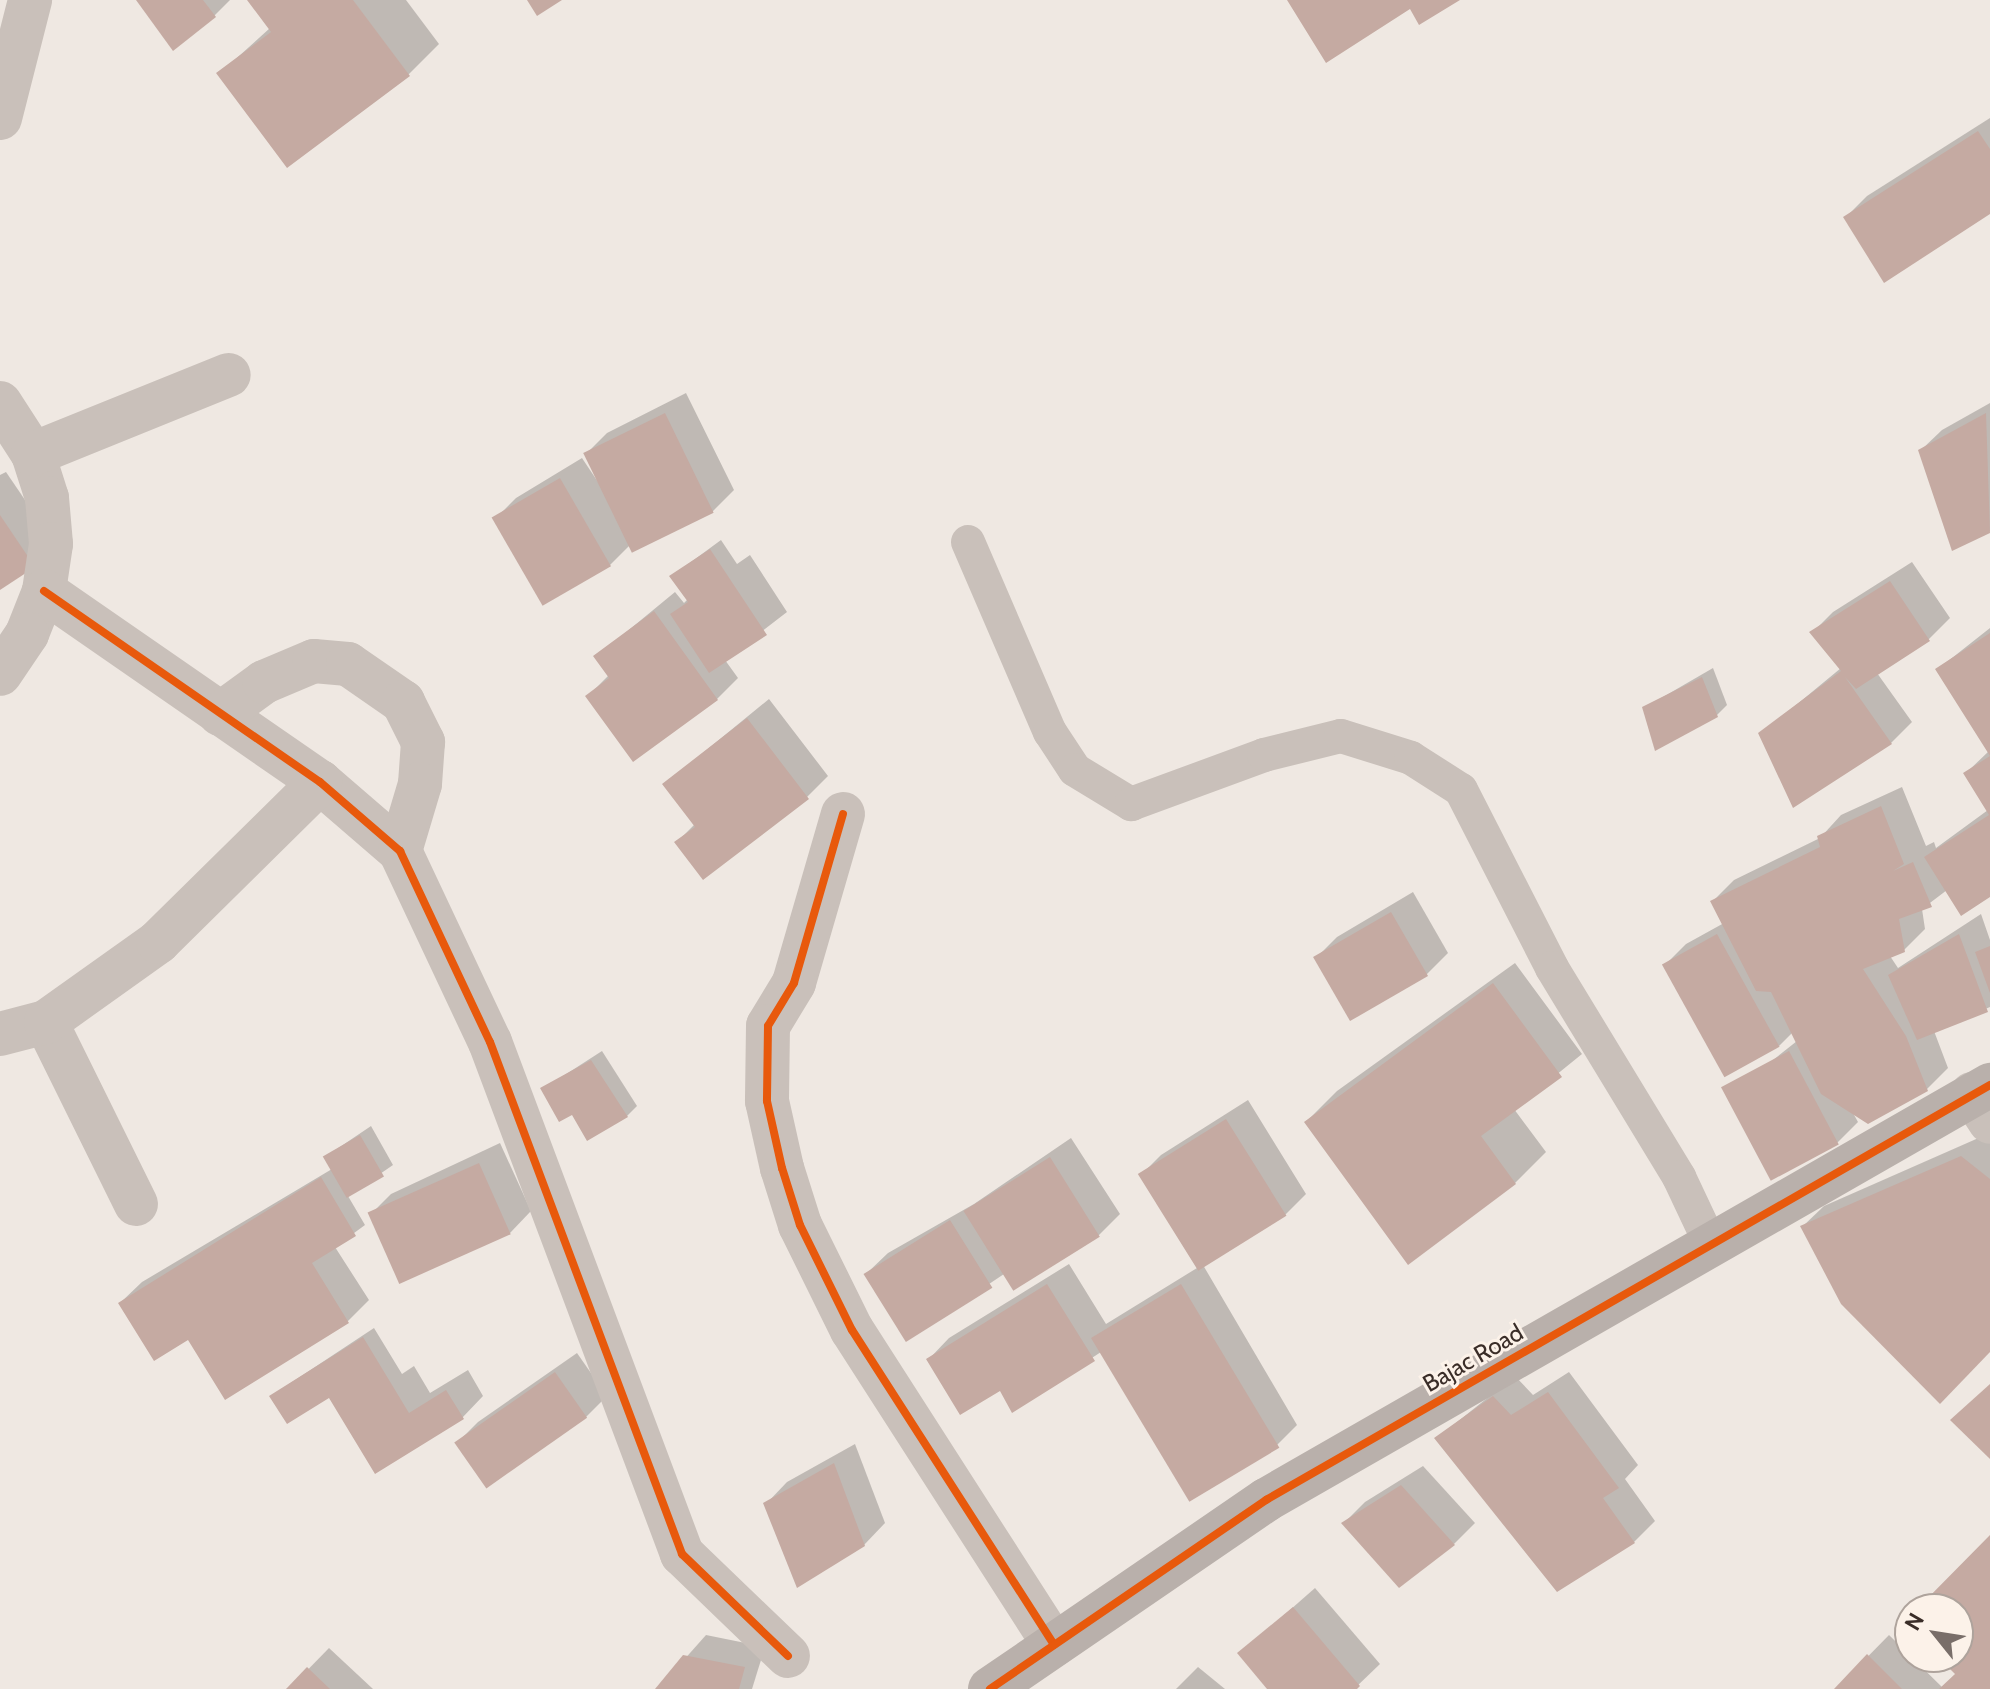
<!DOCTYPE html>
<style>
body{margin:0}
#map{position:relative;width:1990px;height:1689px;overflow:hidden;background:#efe8e2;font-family:Cabin,sans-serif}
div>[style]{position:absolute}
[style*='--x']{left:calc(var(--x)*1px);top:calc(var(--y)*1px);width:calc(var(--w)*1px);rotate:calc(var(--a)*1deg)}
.shadow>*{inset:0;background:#0003}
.building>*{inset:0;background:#c5aaa2;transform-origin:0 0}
.lane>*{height:34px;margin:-17px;padding:0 17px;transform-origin:17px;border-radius:17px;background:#c9c0ba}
.street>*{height:44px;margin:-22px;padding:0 22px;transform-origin:22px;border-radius:22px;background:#c9c0ba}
.secondary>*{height:44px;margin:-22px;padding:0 22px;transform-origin:22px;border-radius:22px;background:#b9b0ab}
.cycleway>*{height:8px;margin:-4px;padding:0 4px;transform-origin:4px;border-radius:4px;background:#e8590c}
span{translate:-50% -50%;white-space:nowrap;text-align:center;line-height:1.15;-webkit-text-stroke:6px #fcf2e9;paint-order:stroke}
.street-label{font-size:24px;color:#3a2d28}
.north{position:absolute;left:1894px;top:1593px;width:80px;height:80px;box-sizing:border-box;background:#fcf2e9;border:2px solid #aea39c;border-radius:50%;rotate:300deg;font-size:22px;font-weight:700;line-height:32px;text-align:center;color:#3a2d28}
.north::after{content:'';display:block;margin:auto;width:28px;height:36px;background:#796e69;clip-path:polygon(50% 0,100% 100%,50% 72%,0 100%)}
</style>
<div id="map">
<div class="shadow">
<div style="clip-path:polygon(137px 0,230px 0,214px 16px)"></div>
<div style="clip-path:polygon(249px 0,406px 0,439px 44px,408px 75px,219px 74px,270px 28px)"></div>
<div style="clip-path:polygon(1990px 118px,1990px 211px,1846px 217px,1867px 196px)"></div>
<div style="clip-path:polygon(686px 393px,734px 490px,713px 511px,635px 550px,631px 544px,610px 565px,495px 519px,516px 498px,582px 458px,604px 491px,586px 454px,607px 433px)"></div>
<div style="clip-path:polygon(1990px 403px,1990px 531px,1954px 548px,1920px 451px,1942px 430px)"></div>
<div style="clip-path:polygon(6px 472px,55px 544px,0 588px,0 475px)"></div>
<div style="clip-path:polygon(721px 540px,737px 564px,750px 555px,787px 612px,725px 660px,738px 678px,717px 699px,588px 696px,609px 675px,596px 657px,675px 592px,684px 603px,688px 599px,672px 576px)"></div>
<div style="clip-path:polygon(1912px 562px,1950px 618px,1929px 639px,1877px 673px,1912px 722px,1891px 743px,1761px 734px,1841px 668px,1812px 633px,1833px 612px)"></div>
<div style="clip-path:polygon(1990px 628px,1990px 895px,1947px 890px,1922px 909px,1925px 929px,1904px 950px,1890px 956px,1898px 968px,1981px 914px,1990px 940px,1990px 1007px,1934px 1031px,1948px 1068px,1927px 1089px,1853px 1113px,1858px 1122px,1837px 1143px,1729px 1095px,1797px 1041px,1793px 1032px,1779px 1046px,1665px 965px,1686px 944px,1724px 923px,1713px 901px,1734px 880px,1820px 838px,1841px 815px,1902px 787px,1926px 846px,1934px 842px,1936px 848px,1988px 810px,1966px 773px,1989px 751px,1938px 669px)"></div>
<div style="clip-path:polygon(1713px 668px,1727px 705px,1717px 715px,1644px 708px)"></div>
<div style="clip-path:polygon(769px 699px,828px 776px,807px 797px,676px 843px,695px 824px,665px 784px)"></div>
<div style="clip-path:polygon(1413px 892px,1448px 953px,1427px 974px,1352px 1018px,1316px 958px,1337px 937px)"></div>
<div style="clip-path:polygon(1515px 963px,1582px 1054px,1514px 1109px,1546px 1152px,1515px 1183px,1306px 1122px,1337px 1091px)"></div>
<div style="clip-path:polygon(602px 1051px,637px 1106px,627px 1116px,573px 1113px,543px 1089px)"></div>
<div style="clip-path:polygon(1248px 1100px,1306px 1194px,1285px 1215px,1203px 1265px,1297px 1425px,1276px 1446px,1101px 1352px,1012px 1410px,1000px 1388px,928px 1360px,949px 1338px,1069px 1264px,1106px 1324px,1197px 1268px,1140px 1176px,1161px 1155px)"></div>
<div style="clip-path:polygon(371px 1126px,393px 1165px,348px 1196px,365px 1225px,335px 1247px,369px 1300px,348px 1321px,189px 1337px,120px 1303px,142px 1282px,332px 1169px,325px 1157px)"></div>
<div style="clip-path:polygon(1983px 1136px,1990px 1141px,1990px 1350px,1802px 1227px,1824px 1206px)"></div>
<div style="clip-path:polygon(1071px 1138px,1120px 1214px,1099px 1235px,1004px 1274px,907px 1339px,866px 1274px,888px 1253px,974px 1204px)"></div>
<div style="clip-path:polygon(500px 1143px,531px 1211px,510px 1233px,370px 1215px,391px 1194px)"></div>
<div style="clip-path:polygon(374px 1328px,402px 1374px,414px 1366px,430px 1393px,468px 1370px,483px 1396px,462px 1418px,375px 1471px,329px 1395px,271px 1396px)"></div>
<div style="clip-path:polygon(577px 1353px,607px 1396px,586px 1417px,457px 1443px,478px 1422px)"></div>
<div style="clip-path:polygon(1569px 1372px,1638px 1465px,1625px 1479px,1655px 1521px,1634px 1542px,1437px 1438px,1515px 1376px,1533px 1395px)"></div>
<div style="clip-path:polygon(855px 1444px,885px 1523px,864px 1545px,766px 1504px,787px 1482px)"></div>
<div style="clip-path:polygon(1423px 1466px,1475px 1523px,1454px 1544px,1344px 1523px,1365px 1502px)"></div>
<div style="clip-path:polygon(1990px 1538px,1990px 1689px,1836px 1689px,1889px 1635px,1943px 1688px,1957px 1673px,1940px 1657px,1958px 1657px,1958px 1609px,1920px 1609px)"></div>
<div style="clip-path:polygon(1315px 1588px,1380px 1664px,1354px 1689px,1270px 1689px,1240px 1654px)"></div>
<div style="clip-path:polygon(706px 1635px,765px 1647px,752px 1689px,658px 1689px)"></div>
<div style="clip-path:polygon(329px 1648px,373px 1689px,289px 1689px)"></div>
<div style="clip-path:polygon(1198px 1667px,1225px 1689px,1176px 1689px)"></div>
</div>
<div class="building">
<div style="clip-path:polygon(136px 0,203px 0,216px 17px,173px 51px)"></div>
<div style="clip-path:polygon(247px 0,353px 0,410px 76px,287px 168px,216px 73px,271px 32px)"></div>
<div style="clip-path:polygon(527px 0,562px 0,537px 16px)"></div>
<div style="clip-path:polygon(1287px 0,1460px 0,1419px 25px,1410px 9px,1326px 63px)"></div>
<div style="clip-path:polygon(1978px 131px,1990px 149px,1990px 214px,1884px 283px,1843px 217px)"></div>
<div style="left:665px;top:413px;width:111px;height:91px;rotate:64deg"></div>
<div style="clip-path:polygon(1986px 413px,1990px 533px,1952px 551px,1918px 450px)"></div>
<div style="left:560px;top:478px;width:102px;height:79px;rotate:60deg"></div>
<div style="clip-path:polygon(0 515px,35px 567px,0 590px)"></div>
<div style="clip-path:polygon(710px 549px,767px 635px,709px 673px,670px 614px,688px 602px,669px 576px)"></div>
<div style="clip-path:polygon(1890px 581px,1930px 641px,1856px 689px,1845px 677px,1892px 744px,1793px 808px,1758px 733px,1841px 671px,1809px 632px)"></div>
<div style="clip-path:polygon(654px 611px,718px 700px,633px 762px,585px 696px,609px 678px,593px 656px)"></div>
<div style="clip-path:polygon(1990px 633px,1990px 897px,1961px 916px,1924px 857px,1989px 815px,1963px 773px,1990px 756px,1935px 669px)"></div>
<div style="clip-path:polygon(1702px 677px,1718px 717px,1655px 751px,1642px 707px)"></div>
<div style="clip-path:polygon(747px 718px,809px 799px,703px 880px,674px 842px,695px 827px,662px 784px)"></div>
<div style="clip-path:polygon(1881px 806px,1904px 864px,1893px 871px,1913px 862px,1932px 907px,1899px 919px,1905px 952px,1863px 969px,1906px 1036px,1928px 1091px,1868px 1124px,1821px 1094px,1771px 992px,1756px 991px,1710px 901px,1820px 847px,1817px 836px)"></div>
<div style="left:1391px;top:912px;width:74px;height:90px;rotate:60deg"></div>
<div style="left:1717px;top:934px;width:129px;height:63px;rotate:61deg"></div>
<div style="clip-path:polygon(1959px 934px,1988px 1012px,1917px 1040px,1888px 975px)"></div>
<div style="clip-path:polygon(1990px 946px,1990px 993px,1975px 952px)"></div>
<div style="clip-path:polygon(1493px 983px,1562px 1077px,1481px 1136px,1516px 1184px,1408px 1265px,1304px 1122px)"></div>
<div style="left:1789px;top:1051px;width:106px;height:77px;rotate:62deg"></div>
<div style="clip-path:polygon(591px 1060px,628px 1117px,587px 1141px,572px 1115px,559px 1122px,540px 1088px)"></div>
<div style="left:1226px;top:1119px;width:114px;height:104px;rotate:58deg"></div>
<div style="left:360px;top:1135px;width:48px;height:43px;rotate:60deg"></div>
<div style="clip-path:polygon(1961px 1156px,1990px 1179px,1990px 1352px,1940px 1404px,1841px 1304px,1800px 1226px)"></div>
<div style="left:1050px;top:1157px;width:94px;height:102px;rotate:58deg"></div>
<div style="left:479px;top:1163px;width:78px;height:122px;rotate:66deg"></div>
<div style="clip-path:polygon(321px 1177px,356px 1236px,312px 1263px,349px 1323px,225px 1400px,188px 1340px,154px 1361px,118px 1303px)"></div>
<div style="left:950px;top:1220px;width:80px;height:102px;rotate:58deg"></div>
<div style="clip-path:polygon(1047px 1284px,1095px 1361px,1012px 1413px,1000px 1391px,960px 1415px,926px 1359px)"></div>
<div style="left:1181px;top:1284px;width:191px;height:105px;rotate:59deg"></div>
<div style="clip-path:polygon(363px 1337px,409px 1413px,446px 1390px,464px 1419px,375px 1474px,329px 1398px,287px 1424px,269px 1396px)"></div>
<div style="left:555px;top:1372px;width:56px;height:123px;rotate:55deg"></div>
<div style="clip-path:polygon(1990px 1384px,1990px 1459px,1950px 1420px)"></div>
<div style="clip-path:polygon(1548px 1392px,1619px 1488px,1603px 1498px,1635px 1543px,1557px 1592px,1434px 1438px,1493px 1396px,1511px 1415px)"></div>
<div style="clip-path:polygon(834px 1463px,865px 1546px,797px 1588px,763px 1503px)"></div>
<div style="clip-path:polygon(1401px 1485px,1455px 1545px,1399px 1588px,1341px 1523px)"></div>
<div style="clip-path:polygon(1990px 1535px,1990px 1689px,1939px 1689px,1955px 1674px,1938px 1657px,1958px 1657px,1958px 1609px,1917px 1609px)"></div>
<div style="clip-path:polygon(1293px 1607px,1360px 1686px,1357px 1689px,1267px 1689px,1237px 1653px)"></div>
<div style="clip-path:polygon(1867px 1654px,1902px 1689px,1834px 1689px)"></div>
<div style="clip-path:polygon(683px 1655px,745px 1667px,739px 1689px,655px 1689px)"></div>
<div style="clip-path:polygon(307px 1667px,330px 1689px,286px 1689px)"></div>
</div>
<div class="lane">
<div style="--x:968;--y:542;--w:207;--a:66.7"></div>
<div style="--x:1050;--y:732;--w:45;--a:56.7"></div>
<div style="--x:1075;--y:770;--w:66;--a:31.3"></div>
<div style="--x:1131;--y:804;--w:142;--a:-20.2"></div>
<div style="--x:1264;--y:755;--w:79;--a:-13.9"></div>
<div style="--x:1341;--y:736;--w:73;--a:17.4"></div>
<div style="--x:1411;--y:758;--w:59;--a:32.6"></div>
<div style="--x:1461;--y:790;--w:200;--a:62.9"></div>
<div style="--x:1552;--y:968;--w:245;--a:58.7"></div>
<div style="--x:1679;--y:1177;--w:75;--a:64.8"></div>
</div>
<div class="street">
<div style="--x:0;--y:118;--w:122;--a:-75.7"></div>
<div style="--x:0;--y:403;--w:61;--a:57.1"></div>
<div style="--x:33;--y:454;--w:46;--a:72.3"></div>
<div style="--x:47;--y:498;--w:46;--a:85"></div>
<div style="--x:51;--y:544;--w:48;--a:98.5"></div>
<div style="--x:44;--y:591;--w:46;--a:111.6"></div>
<div style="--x:27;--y:634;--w:48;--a:124"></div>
<div style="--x:33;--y:454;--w:211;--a:-22"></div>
<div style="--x:44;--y:591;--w:336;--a:34.7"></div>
<div style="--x:320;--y:782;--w:106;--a:40.8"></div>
<div style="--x:400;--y:851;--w:211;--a:64.8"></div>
<div style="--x:490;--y:1042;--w:547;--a:69.44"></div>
<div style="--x:682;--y:1554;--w:147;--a:43.9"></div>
<div style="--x:220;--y:714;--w:54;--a:-36"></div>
<div style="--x:264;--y:682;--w:54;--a:-22.8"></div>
<div style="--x:314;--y:661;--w:34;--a:5"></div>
<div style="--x:348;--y:664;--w:67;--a:34.6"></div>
<div style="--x:403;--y:702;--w:45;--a:63.4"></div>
<div style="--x:423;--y:742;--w:42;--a:94.1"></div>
<div style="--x:420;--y:784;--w:70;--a:106.6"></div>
<div style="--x:843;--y:814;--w:176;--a:106.2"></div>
<div style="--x:794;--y:983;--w:50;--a:121.2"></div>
<div style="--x:768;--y:1026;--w:75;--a:90.8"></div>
<div style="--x:767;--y:1101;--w:69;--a:77.4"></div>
<div style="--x:782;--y:1168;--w:60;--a:72.5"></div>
<div style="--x:800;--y:1225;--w:117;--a:63.7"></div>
<div style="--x:852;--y:1330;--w:374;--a:57.3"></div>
<div style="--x:46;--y:1022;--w:203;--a:63.7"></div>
<div style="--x:0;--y:1034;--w:48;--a:-14.6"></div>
<div style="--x:46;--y:1022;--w:138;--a:-35.5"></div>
<div style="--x:158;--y:942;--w:228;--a:-44.6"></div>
<div style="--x:1972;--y:1094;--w:33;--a:57"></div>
</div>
<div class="secondary">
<div style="--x:990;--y:1689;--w:335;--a:-34.4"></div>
<div style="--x:1266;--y:1500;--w:835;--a:-29.82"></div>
</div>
<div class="cycleway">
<div style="--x:44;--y:591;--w:336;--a:34.7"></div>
<div style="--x:320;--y:782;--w:106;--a:40.8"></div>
<div style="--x:400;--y:851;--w:211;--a:64.8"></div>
<div style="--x:490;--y:1042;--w:547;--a:69.44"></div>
<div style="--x:682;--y:1554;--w:147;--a:43.9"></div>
<div style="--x:843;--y:814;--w:176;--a:106.2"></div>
<div style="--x:794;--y:983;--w:50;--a:121.2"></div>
<div style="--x:768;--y:1026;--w:75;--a:90.8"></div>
<div style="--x:767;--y:1101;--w:69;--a:77.4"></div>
<div style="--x:782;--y:1168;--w:60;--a:72.5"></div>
<div style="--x:800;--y:1225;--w:117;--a:63.7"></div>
<div style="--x:852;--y:1330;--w:374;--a:57.3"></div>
<div style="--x:990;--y:1689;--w:335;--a:-34.4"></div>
<div style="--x:1266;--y:1500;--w:835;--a:-29.82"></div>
</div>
<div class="street-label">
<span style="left:1473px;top:1358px;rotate:-30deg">Bajac Road</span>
</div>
<div class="north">N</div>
</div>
